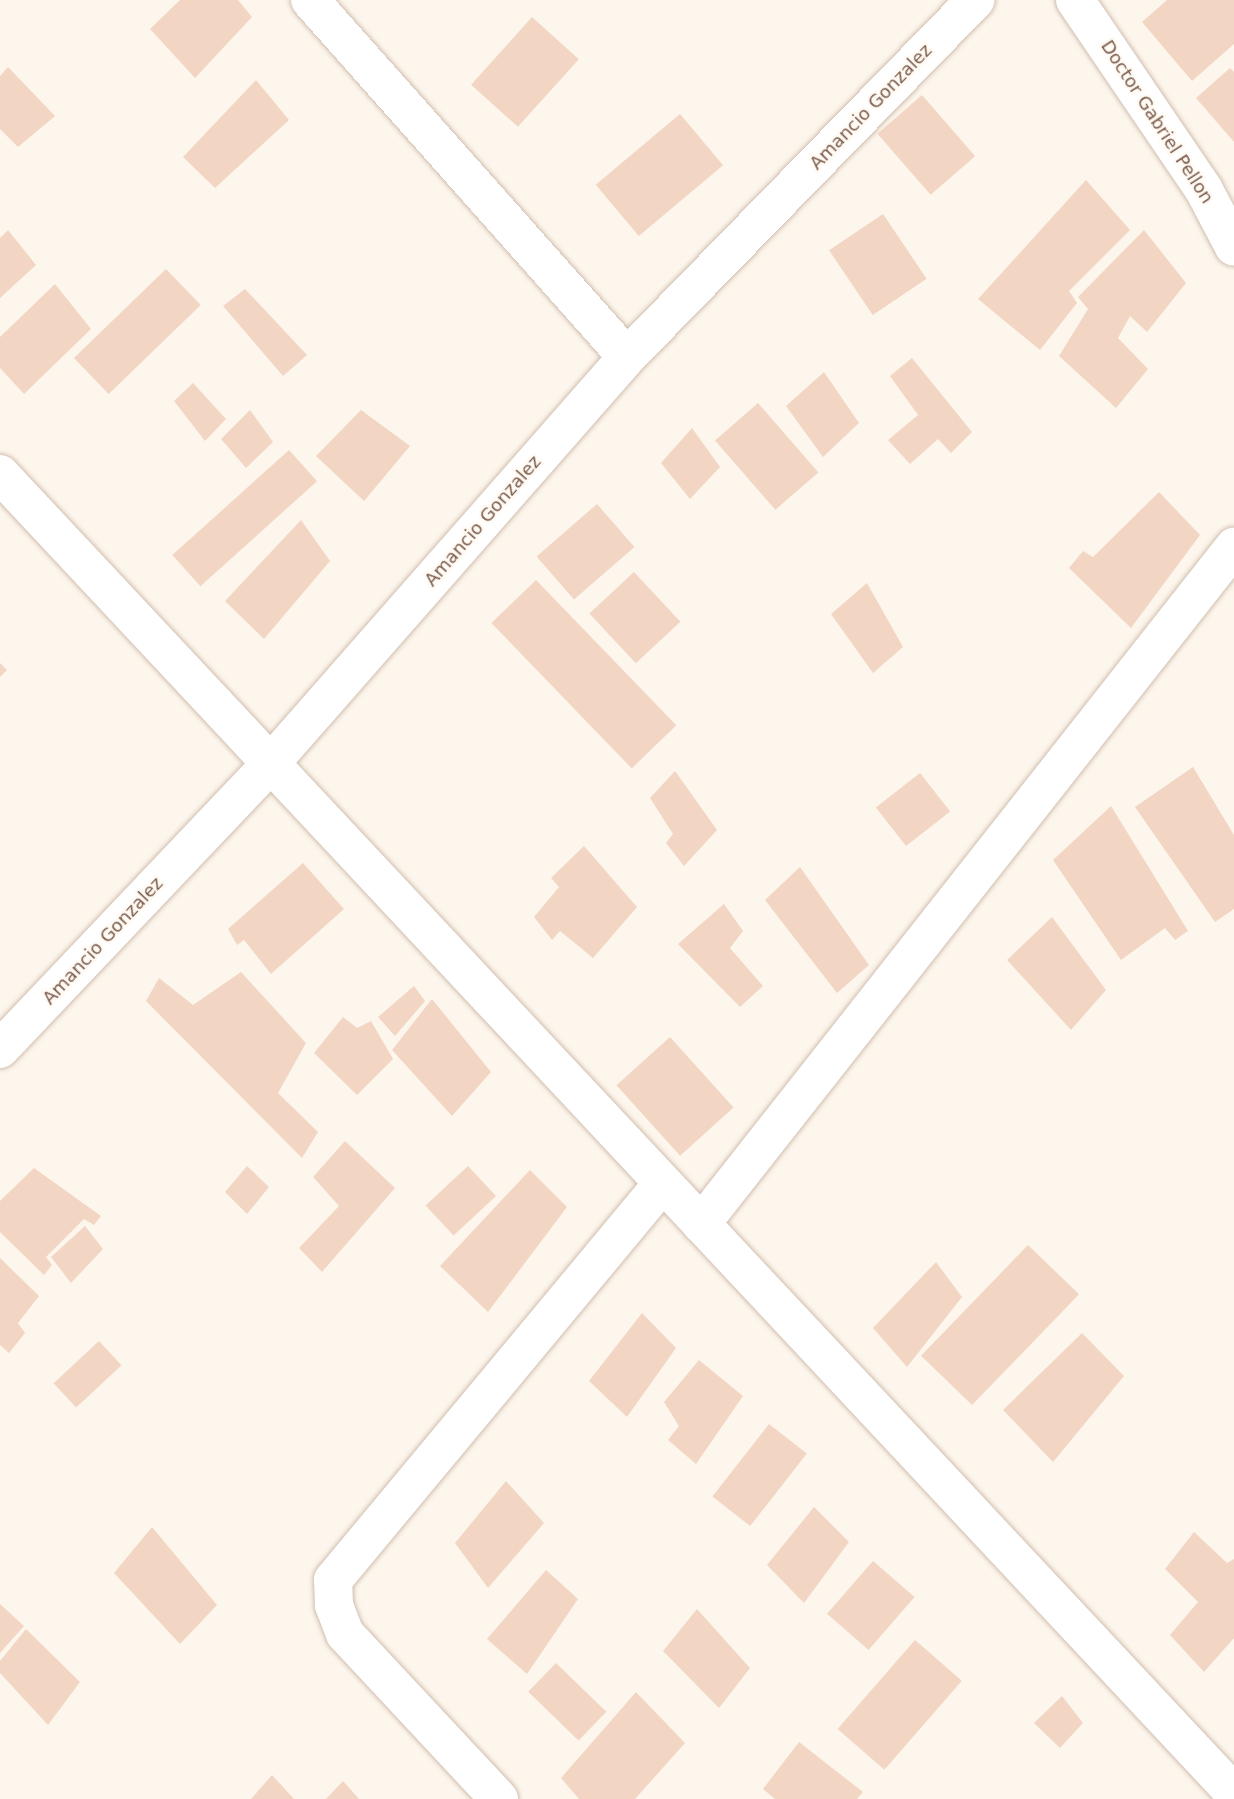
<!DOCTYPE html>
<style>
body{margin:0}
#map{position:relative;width:1234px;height:1799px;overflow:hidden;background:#fdf6ec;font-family:"DejaVu Sans",sans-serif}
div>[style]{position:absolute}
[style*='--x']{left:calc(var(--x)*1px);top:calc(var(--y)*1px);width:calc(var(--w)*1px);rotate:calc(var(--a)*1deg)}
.building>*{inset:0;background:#f3d5c3;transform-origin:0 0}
.roads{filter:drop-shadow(0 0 2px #d1beb0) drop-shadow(0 0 2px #d1beb0)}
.street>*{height:38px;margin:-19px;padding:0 19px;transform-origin:19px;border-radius:19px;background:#fff}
.secondary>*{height:38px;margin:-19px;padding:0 19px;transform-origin:19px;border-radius:19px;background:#fff}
span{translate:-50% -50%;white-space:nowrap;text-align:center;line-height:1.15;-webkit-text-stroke:5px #fffaf3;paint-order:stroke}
.street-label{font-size:18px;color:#7a5c4d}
</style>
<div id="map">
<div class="building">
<div style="clip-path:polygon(180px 0,238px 0,252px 17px,195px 78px,150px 29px)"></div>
<div style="clip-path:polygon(1167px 0,1234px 0,1234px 44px,1192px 81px,1142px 22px)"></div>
<div style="left:532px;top:17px;width:63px;height:91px;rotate:42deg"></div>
<div style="clip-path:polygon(8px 67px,55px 116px,18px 147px,0 129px,0 76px)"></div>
<div style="clip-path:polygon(1230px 68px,1234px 72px,1234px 142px,1196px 98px)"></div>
<div style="clip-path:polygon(256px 80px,289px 120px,215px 188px,183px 157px)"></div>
<div style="left:922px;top:95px;width:81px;height:59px;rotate:49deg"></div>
<div style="left:680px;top:114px;width:67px;height:110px;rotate:50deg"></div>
<div style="clip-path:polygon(1086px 180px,1130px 230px,1069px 291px,1077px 303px,1040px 350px,978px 299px)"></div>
<div style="left:883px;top:214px;width:78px;height:65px;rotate:56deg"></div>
<div style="clip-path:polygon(8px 230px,36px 265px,0 298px,0 238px)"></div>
<div style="clip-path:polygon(1144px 230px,1186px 283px,1147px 332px,1130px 316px,1118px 338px,1148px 369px,1116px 408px,1059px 356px,1088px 309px,1078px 297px)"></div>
<div style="left:166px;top:269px;width:50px;height:128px;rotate:46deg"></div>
<div style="clip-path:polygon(55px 284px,91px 329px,24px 394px,0 368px,0 337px)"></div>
<div style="clip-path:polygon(245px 289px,307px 355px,283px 376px,223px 306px)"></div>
<div style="clip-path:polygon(912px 358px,972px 432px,951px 453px,938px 439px,910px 464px,888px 440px,918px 415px,890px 376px)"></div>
<div style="clip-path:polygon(824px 372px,859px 423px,823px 457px,786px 406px)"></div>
<div style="clip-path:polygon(193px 383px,226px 419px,205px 441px,174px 401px)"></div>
<div style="left:758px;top:403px;width:92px;height:57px;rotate:49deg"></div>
<div style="clip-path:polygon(250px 410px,273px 442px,246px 468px,221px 439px)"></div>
<div style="clip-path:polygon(361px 410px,410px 446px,364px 501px,316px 456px)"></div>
<div style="clip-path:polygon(692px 428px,720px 467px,690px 499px,661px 463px)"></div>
<div style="left:289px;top:450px;width:42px;height:157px;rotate:48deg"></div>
<div style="clip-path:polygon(1159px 492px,1200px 535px,1131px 628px,1069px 568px,1083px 551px,1093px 557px)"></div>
<div style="left:597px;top:504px;width:57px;height:80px;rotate:49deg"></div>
<div style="clip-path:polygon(301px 520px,330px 561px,264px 639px,225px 601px)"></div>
<div style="left:634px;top:572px;width:68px;height:61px;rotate:47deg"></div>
<div style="left:536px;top:580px;width:202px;height:62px;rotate:46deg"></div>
<div style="clip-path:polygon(867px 583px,903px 647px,873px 673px,831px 614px)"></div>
<div style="clip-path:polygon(0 663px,7px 670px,0 677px)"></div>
<div style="clip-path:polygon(1193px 767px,1234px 835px,1234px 909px,1215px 922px,1135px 807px)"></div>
<div style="clip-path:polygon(675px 771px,717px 830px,684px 866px,666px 843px,673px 834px,650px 798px)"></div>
<div style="left:920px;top:773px;width:49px;height:56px;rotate:52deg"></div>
<div style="clip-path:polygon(1111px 806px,1188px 931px,1175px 940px,1165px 928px,1121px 960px,1053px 860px)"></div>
<div style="clip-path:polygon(584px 846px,637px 907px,593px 958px,560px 931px,552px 940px,534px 917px,559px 887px,551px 878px)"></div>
<div style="clip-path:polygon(303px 863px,344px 909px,271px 974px,244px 940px,237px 945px,228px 929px)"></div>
<div style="clip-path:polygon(800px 867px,869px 965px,837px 993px,765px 900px)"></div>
<div style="clip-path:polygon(724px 904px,743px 931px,730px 948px,763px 986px,740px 1007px,678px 944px)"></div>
<div style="clip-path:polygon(1052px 917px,1106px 990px,1071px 1030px,1007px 960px)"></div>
<div style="clip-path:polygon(241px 972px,306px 1043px,278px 1093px,318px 1132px,302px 1158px,146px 1001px,159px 978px,193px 1005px)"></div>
<div style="clip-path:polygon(414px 986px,425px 1001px,395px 1036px,378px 1017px)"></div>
<div style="clip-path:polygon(432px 999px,491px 1072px,452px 1116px,392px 1050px)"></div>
<div style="clip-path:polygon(343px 1017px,357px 1028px,371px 1021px,393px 1059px,357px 1095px,314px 1053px)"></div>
<div style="left:670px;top:1037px;width:95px;height:72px;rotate:48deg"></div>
<div style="clip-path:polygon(345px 1141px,395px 1188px,322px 1272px,299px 1248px,339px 1206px,313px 1177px)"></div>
<div style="clip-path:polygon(247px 1166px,269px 1187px,247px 1214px,225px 1192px)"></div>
<div style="left:468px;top:1166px;width:41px;height:58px;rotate:47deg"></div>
<div style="clip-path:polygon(34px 1168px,101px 1216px,94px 1225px,84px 1219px,46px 1257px,52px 1265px,44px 1275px,0 1232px,0 1201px)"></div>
<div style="clip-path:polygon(530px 1170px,567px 1207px,488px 1312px,440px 1266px)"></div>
<div style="clip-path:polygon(85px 1226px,103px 1249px,71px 1283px,51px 1257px)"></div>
<div style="left:1028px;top:1245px;width:71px;height:154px;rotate:44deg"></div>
<div style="clip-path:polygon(0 1258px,39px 1296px,18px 1323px,25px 1333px,9px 1353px,0 1345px)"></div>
<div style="clip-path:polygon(936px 1262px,962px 1297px,907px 1367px,873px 1328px)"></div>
<div style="clip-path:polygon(642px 1313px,676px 1348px,627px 1417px,589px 1381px)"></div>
<div style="clip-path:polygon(1082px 1333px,1124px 1376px,1053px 1462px,1003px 1410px)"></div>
<div style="left:99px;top:1341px;width:33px;height:62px;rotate:47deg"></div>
<div style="clip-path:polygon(699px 1360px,743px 1396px,696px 1464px,668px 1440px,679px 1426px,664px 1402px)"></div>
<div style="left:769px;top:1424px;width:48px;height:92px;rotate:38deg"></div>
<div style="clip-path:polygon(506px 1481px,544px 1523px,488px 1588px,455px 1543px)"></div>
<div style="clip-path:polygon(814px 1507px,849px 1542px,804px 1603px,767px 1565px)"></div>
<div style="clip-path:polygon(152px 1527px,217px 1605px,180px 1644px,114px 1573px)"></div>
<div style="clip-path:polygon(1194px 1532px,1227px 1563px,1234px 1559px,1234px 1638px,1204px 1672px,1170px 1635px,1198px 1602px,1165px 1569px)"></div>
<div style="left:873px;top:1561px;width:55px;height:70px;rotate:41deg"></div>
<div style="clip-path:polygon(546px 1570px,578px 1599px,527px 1674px,487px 1639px)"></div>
<div style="clip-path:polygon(0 1604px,24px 1626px,0 1653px)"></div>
<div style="clip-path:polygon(697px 1609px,750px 1668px,719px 1708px,663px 1651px)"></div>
<div style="clip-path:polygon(26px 1629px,80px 1682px,48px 1725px,0 1673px,0 1661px)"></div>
<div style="left:915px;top:1640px;width:62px;height:118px;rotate:41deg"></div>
<div style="left:556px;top:1663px;width:70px;height:40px;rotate:44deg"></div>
<div style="clip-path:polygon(636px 1692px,685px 1743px,635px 1799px,579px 1799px,561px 1778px)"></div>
<div style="clip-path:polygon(1062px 1696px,1083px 1723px,1060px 1748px,1034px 1723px)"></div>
<div style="clip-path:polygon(799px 1742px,863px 1792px,857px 1799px,775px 1799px,763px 1789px)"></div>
<div style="clip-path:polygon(272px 1775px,294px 1799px,251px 1799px)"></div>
<div style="clip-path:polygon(343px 1781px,359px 1799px,326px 1799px)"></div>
</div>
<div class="roads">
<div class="street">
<div style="--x:310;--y:0;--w:477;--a:48.4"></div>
<div style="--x:0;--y:474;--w:1806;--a:46.91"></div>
<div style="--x:0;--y:1049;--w:393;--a:-46.5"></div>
<div style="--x:270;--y:764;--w:541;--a:-48.74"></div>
<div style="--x:627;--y:357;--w:499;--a:-45.7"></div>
<div style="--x:701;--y:1224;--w:862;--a:-51.79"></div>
<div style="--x:499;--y:1799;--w:226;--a:-133"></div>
<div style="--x:345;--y:1634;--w:31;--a:-111"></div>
<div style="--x:334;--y:1605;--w:25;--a:-92"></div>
<div style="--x:333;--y:1580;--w:516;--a:-50.27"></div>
</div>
<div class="secondary">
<div style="--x:1075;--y:0;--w:230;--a:55.8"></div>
<div style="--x:1204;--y:190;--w:64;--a:62.2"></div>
</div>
</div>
<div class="street-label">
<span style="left:871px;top:107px;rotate:-46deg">Amancio Gonzalez</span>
<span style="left:1157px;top:122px;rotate:57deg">Doctor Gabriel Pellon</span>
<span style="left:483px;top:521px;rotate:-49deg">Amancio Gonzalez</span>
<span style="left:103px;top:941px;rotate:-47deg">Amancio Gonzalez</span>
</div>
</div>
